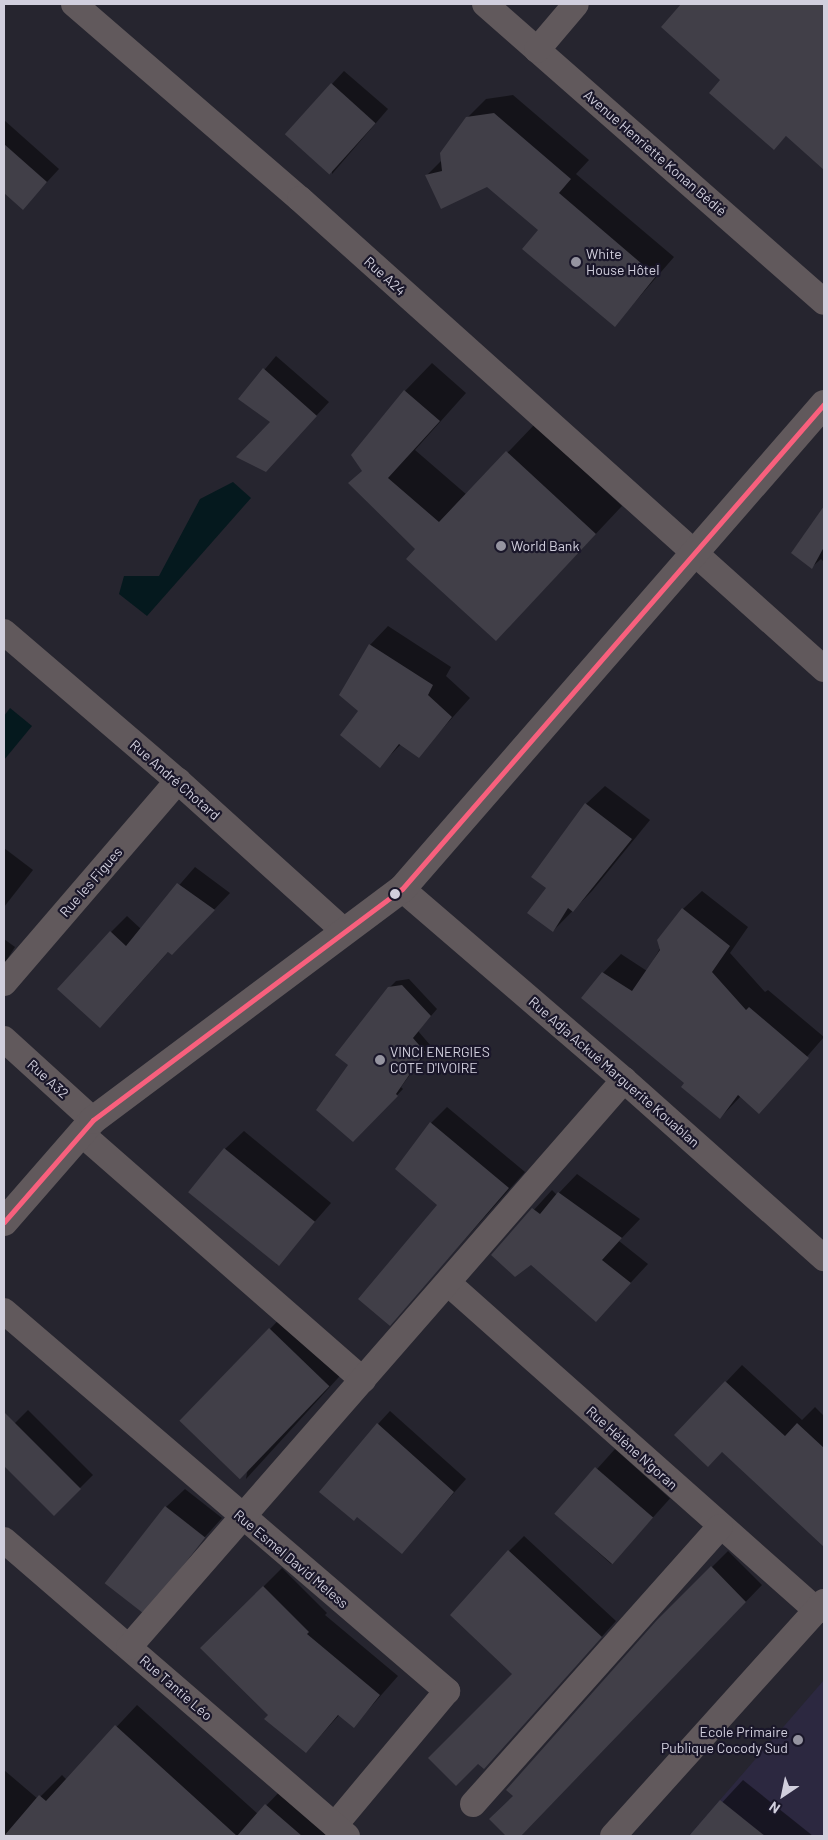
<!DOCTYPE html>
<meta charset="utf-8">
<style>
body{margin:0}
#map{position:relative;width:828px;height:1840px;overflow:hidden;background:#26252f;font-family:Barlow,sans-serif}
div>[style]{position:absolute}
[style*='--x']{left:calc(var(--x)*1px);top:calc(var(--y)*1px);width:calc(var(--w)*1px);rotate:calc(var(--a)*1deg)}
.built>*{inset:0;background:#2c2840}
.water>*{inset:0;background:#05191e}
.shadow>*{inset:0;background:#0007;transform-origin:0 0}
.building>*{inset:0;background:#413f48;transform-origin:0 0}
.minor>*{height:26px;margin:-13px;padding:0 13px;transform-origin:13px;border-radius:13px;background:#61595c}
.tertiary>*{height:28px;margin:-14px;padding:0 14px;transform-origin:14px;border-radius:14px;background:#61595c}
.bus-1>*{height:5px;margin:-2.5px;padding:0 2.5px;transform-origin:2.5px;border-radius:2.5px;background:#f8607d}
.dots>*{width:14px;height:14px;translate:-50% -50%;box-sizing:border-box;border:2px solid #1a172a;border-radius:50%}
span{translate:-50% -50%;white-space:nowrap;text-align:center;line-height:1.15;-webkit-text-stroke:4.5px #1a172a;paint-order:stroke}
.street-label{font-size:14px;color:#d1cfdd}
.poi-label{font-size:14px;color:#d1cfdd}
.left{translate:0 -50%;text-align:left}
.right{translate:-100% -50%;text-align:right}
.frame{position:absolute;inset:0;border:5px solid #d1cfdd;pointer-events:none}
.north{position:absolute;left:758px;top:1770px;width:50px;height:50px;-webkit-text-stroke:4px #1a172a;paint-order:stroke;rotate:214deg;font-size:14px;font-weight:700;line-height:20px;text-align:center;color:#d1cfdd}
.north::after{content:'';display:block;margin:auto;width:18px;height:22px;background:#d1cfdd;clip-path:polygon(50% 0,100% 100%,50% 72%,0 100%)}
</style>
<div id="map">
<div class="built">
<div style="clip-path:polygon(824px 1680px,824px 1836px,689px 1836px,720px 1800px)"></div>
</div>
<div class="water">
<div style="clip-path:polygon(233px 482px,251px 498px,147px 616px,119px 594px,124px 576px,159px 576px,200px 499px)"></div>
<div style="clip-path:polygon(10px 708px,32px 726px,4px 760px,4px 716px)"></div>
</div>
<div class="shadow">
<div style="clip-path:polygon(683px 4px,824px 4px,824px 168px,787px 135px,773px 149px,722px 80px,663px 27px)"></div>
<div style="clip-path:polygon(344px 71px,388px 109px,332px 174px,332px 84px)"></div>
<div style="clip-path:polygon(513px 95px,589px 160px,576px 174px,674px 257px,615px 325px,540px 230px,487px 186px,427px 175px,442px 160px,467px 118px,486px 99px)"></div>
<div style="clip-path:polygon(4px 120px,59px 169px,23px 208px,4px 191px)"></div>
<div style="clip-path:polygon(276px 356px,329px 402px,278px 457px,271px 422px,240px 399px)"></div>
<div style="clip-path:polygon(432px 363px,466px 393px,415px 450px,467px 495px,534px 425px,622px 506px,496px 640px,417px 549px,363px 470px,405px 391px)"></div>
<div style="clip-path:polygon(824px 509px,824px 562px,821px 559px,812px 567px,792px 552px)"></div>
<div style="clip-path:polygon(388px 626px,451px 667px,446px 676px,470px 698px,418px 756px,401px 744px,380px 766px,360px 711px,341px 695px,370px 645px)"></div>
<div style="clip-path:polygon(605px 786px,650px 820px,592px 891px,553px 931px,548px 888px,586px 804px)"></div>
<div style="clip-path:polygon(4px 848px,33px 870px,4px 907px)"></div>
<div style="clip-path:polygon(195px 867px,230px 893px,188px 937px,169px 951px,116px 1010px,111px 932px,127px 916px,141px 929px)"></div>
<div style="clip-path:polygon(702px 891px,748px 927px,730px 953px,765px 992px,768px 990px,824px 1037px,759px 1112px,741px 1096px,720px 1118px,685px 1083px,603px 973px,621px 954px,647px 971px,683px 909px)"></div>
<div style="clip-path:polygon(4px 939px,15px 947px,4px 964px)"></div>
<div style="clip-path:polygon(409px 979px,437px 1009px,418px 1031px,431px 1046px,401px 1087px,403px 1089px,353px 1141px,389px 988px,396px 981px)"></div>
<div style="clip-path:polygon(447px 1107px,525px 1172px,389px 1324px,439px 1205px,431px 1123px)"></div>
<div style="clip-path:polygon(244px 1131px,331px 1203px,277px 1265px,225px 1149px)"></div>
<div style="clip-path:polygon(577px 1174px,640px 1219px,619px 1241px,648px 1264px,596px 1320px,531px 1263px,493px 1255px,552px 1190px,557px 1195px)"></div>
<div style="clip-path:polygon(288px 1310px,348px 1367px,246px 1479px,270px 1329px)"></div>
<div style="clip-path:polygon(742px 1365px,802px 1420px,815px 1407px,824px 1416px,824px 1526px,814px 1536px,722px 1450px,676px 1435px)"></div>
<div style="clip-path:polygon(28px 1410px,93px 1475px,54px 1514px,4px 1465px,4px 1434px)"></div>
<div style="clip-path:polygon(390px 1411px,466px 1479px,402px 1552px,358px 1515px,378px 1424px)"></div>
<div style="left:615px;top:1449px;width:74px;height:88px;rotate:42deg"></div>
<div style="clip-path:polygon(185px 1489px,222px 1518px,140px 1609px,166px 1507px)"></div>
<div style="clip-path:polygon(524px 1536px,616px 1621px,484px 1767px,514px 1674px,509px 1551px)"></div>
<div style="clip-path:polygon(728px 1551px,762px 1585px,519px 1836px,508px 1836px,491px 1819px,514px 1796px,658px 1621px)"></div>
<div style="clip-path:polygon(282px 1568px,327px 1613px,325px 1615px,398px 1676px,354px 1726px,340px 1714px,306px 1752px,202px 1648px)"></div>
<div style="clip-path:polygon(137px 1705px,258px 1814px,287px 1784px,348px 1836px,4px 1836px,4px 1770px,38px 1799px,62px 1775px,67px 1780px)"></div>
<div style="clip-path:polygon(743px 1780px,813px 1836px,691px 1836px)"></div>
</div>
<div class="building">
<div style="clip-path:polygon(681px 4px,824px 4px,824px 170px,786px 136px,774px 150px,709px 93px,720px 80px,661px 27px)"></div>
<div style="left:331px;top:83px;width:60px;height:69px;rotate:42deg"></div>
<div style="clip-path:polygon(494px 113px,571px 179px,559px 193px,656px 276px,615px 327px,522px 249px,538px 230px,487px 187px,441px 209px,425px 175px,442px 171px,440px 153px,466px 117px)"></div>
<div style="clip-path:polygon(4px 144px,47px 182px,23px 210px,4px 193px)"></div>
<div style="clip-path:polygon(263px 368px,317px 416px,266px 472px,236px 457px,270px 422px,238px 399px)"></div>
<div style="clip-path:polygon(404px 390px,440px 421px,388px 478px,439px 522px,506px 451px,596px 534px,496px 641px,406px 559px,415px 549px,348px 483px,362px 471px,351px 455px)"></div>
<div style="clip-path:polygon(824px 506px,824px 547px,812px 569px,791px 553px)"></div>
<div style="clip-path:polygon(369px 644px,433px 685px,428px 695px,452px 717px,419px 758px,399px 744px,380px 768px,340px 735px,358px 711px,339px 695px)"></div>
<div style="clip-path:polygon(585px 803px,632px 839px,573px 912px,568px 908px,553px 932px,527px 913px,546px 888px,531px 877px)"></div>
<div style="clip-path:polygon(177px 883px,215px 910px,172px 955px,168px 952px,100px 1028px,57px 989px,110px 931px,126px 946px)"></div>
<div style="clip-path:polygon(682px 908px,730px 946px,712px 972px,746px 1010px,749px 1007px,809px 1058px,759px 1114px,738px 1095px,720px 1119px,681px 1087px,684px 1083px,581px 998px,602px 972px,632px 991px,660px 950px,657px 940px)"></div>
<div style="clip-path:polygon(402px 985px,431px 1016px,413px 1038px,425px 1052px,396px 1094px,398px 1096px,353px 1142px,316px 1110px,348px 1065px,335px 1055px,388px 987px)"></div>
<div style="clip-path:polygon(430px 1122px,509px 1188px,390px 1326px,358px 1299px,437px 1205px,395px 1169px)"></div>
<div style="left:224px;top:1148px;width:117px;height:57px;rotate:39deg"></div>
<div style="clip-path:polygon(558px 1192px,622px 1238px,602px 1260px,631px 1283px,596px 1322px,531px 1265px,515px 1277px,491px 1255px,532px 1208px,540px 1214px)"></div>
<div style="left:269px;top:1328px;width:84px;height:129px;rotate:44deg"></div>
<div style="clip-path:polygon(725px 1381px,785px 1436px,797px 1423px,824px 1448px,824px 1547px,722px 1452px,708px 1467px,674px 1435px)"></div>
<div style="clip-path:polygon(4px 1412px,81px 1489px,54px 1516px,4px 1466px)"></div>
<div style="clip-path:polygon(377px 1423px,454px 1492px,402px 1554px,357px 1517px,354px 1521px,319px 1492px)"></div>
<div style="left:595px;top:1467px;width:77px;height:62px;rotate:41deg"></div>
<div style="left:165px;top:1506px;width:51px;height:98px;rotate:38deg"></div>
<div style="clip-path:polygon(508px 1550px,602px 1637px,484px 1769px,478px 1764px,456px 1786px,428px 1758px,512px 1674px,450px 1615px)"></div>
<div style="clip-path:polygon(711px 1566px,746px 1602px,521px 1836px,506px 1836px,489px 1819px,513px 1796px,506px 1790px,657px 1620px)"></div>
<div style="clip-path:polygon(263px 1586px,309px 1632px,307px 1634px,380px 1695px,354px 1728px,338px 1715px,306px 1753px,264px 1719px,268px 1715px,200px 1648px)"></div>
<div style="clip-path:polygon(115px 1725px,237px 1836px,265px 1804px,302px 1836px,4px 1836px,39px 1795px,46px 1801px)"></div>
<div style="clip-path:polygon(720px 1800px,765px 1836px,689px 1836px)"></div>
</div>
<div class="minor">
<div style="--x:74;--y:4;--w:298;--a:40.8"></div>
<div style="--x:300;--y:199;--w:704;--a:41.89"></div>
<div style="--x:485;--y:4;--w:451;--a:41.3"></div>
<div style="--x:537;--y:50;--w:60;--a:-49.7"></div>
<div style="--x:4;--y:632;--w:229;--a:40.6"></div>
<div style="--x:178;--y:781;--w:224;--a:42.1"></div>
<div style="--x:402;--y:889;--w:293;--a:40.7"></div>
<div style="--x:624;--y:1080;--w:268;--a:41.7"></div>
<div style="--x:4;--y:983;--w:267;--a:-49.3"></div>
<div style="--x:4;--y:1039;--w:120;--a:42.3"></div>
<div style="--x:83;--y:1135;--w:372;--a:41.2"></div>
<div style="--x:448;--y:1283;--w:494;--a:41.6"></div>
<div style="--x:4;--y:1311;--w:584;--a:40.62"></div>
<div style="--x:447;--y:1691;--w:175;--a:129.9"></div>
<div style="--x:4;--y:1540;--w:453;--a:40.8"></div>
<div style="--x:129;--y:1647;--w:753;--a:-48.88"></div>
<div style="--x:473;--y:1804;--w:371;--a:-48.3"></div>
<div style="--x:613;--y:1836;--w:315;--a:-48"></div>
</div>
<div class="tertiary">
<div style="--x:4;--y:1222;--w:135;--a:-48.9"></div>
<div style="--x:93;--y:1120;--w:386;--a:-36.8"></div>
<div style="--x:402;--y:889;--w:643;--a:-48.97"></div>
</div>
<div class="bus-1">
<div style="--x:4;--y:1222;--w:135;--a:-48.9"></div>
<div style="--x:93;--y:1120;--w:386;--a:-36.8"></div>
<div style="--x:402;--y:889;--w:643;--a:-48.97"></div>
</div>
<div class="dots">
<div style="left:576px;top:262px;background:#9594a0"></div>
<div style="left:501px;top:546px;background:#9594a0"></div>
<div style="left:395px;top:894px;background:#d1cfdd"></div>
<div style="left:380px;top:1060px;background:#9594a0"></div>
<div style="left:798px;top:1740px;background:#9594a0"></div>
</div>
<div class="street-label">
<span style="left:655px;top:153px;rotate:41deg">Avenue Henriette Konan Bédié</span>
<span style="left:385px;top:276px;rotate:42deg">Rue A24</span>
<span style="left:175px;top:780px;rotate:41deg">Rue André Chotard</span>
<span style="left:91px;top:882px;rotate:-49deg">Rue les Figues</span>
<span style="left:614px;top:1072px;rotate:41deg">Rue Adja Ackué Marguerite Kouablan</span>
<span style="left:48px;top:1079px;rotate:42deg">Rue A32</span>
<span style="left:632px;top:1448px;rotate:42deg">Rue Hélène N'goran</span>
<span style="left:291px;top:1559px;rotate:40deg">Rue Esmel David Meless</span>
<span style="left:176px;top:1688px;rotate:41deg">Rue Tantie Léo</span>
</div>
<div class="poi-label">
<span class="left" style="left:586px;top:262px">White<br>House Hôtel</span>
<span class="left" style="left:511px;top:546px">World Bank</span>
<span class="left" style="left:390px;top:1060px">VINCI ENERGIES<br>COTE D'IVOIRE</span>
<span class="right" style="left:788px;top:1740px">Ecole Primaire<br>Publique Cocody Sud</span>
</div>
<div class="frame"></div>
<div class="north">N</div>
</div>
